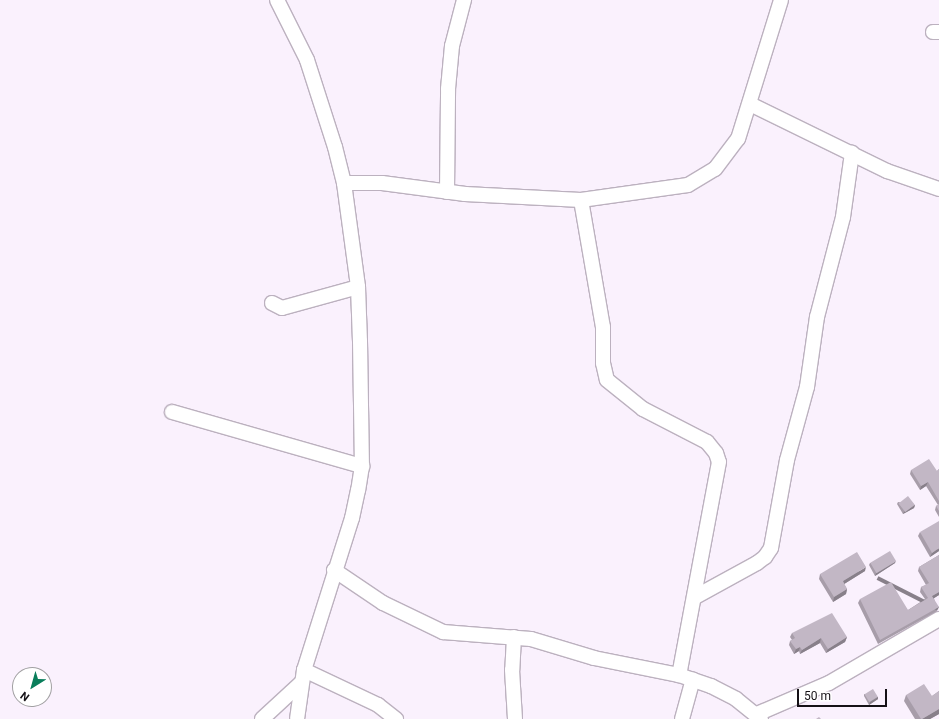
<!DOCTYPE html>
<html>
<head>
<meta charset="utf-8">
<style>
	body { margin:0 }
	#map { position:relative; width:939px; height:719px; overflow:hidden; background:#faf1fd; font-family:Roboto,sans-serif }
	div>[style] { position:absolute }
	.roads { filter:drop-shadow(1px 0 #bcb1bf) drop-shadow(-1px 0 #bcb1bf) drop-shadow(0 1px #bcb1bf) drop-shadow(0 -1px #bcb1bf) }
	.street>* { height:14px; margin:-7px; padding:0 7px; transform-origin:7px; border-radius:7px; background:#fff }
	.wall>* { inset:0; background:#a79da9 }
	.shaded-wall>* { inset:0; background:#88808a; transform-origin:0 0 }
	.building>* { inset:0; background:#c2b7c5; transform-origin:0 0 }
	span { translate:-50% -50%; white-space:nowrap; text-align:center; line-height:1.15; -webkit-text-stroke:3px #fff; paint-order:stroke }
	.north { position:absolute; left:12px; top:667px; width:40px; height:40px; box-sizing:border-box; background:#fff; border:1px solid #a1a0a2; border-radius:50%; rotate:217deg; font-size:11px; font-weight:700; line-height:16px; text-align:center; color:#151116 }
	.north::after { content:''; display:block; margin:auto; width:14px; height:18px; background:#0a7e5b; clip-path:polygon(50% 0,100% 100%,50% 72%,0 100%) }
	.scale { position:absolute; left:797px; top:689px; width:90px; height:18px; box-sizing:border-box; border:2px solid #151116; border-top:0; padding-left:5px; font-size:12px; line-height:14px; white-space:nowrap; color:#151116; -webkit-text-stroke:3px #fff; paint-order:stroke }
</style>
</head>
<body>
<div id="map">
	<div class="roads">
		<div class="street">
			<div style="left:277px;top:0;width:67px;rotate:63.4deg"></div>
			<div style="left:307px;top:60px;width:91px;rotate:72.2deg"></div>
			<div style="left:335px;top:147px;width:37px;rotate:76deg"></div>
			<div style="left:344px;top:183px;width:105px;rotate:82.3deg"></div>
			<div style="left:358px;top:287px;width:54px;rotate:87.9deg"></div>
			<div style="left:360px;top:341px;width:125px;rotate:89.1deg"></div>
			<div style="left:362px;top:466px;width:24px;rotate:99deg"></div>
			<div style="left:358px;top:490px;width:29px;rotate:102deg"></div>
			<div style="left:352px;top:518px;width:159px;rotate:107.5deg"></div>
			<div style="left:304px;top:670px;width:49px;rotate:98.1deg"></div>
			<div style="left:933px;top:32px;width:6px"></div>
			<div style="left:750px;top:104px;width:153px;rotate:26.1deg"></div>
			<div style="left:887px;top:171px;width:55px;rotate:19.1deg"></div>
			<div style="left:344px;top:183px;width:38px"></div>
			<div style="left:382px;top:183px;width:84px;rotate:7.5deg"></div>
			<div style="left:465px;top:194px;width:116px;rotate:3deg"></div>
			<div style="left:581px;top:200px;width:108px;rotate:-8deg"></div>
			<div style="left:688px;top:185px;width:31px;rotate:-31deg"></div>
			<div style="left:715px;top:169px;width:38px;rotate:-53deg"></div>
			<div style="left:738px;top:139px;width:145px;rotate:-72.8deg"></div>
			<div style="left:447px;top:192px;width:103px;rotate:-89.4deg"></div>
			<div style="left:448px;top:89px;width:43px;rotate:-84.7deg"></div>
			<div style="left:452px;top:46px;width:48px;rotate:-75.4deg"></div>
			<div style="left:581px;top:200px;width:129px;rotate:80.2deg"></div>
			<div style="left:603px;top:327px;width:36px;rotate:90deg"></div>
			<div style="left:603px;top:363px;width:17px;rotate:77deg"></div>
			<div style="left:607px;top:380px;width:46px;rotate:38.9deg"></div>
			<div style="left:643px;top:409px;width:72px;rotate:27.3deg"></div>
			<div style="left:707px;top:442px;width:14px;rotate:51deg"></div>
			<div style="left:716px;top:453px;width:9px;rotate:72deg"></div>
			<div style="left:719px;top:462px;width:217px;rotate:100.6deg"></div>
			<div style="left:272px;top:303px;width:11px;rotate:27deg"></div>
			<div style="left:282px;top:308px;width:79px;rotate:-15.4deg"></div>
			<div style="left:172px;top:412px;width:198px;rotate:15.9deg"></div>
			<div style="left:334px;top:570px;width:59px;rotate:34deg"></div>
			<div style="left:383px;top:603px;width:67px;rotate:25.8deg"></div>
			<div style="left:443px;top:632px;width:88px;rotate:4.5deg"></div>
			<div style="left:531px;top:639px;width:66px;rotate:16.8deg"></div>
			<div style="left:594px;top:658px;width:87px;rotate:11.3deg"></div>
			<div style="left:679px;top:675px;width:34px;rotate:19deg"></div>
			<div style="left:711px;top:686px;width:28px;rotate:27deg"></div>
			<div style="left:736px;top:699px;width:32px;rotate:39deg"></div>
			<div style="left:695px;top:597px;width:71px;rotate:-28.7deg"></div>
			<div style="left:757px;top:563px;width:10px;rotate:-37deg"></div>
			<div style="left:765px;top:557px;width:11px;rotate:-56deg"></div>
			<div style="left:771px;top:548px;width:89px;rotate:-79.7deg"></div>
			<div style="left:787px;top:460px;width:76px;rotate:-74.7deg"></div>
			<div style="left:807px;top:387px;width:71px;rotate:-81.9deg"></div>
			<div style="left:817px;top:317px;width:103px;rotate:-75.4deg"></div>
			<div style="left:843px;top:217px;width:65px;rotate:-82deg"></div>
			<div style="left:514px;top:637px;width:33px;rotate:93deg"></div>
			<div style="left:512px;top:670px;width:49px;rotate:86.5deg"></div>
			<div style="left:304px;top:670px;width:82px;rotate:25.3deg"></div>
			<div style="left:378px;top:705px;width:23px;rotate:38deg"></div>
			<div style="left:757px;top:714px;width:78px;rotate:-23.3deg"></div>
			<div style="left:829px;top:683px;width:127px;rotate:-30.2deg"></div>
			<div style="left:262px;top:719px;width:54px;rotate:-42.8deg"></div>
			<div style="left:682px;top:719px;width:41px;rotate:-74.6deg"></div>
		</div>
	</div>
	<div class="wall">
		<div style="clip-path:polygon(939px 469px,939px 517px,935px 510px,936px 506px,938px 505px,926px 486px,920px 490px,910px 474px,911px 470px,937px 471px)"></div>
		<div style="clip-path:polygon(898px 502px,915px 505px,914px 508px,903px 514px,897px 504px)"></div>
		<div style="clip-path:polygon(920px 532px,939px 551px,930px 557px,918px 536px)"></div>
		<div style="clip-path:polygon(939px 555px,939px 595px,934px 598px,937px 611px,878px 644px,858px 603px,860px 599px,908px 610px,925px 599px,920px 592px,921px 587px,926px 585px,918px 571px,919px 567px)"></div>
		<div style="clip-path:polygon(870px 563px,895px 563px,875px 576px,869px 565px)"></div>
		<div style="clip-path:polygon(865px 571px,844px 584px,847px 589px,846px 594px,833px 602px,819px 579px,820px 574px)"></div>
		<div style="clip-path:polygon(792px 633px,847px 637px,845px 642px,826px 653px,820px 643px,800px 654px,799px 651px,794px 654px,789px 645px,790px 641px,792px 640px,790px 637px)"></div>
		<div style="clip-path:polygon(939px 691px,939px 714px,930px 719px,915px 719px,904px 701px,906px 695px,932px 696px)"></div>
		<div style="clip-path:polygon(864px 694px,878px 697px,878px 699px,869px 705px,864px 696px)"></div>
	</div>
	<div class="shaded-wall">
		<div style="clip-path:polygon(928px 482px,926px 486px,920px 490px,921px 486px)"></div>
		<div style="clip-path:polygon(915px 505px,914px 508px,903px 514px,904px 512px)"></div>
		<div style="clip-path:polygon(939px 548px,939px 551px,930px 557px,932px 553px)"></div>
		<div style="clip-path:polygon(896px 561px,895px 563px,875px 576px,876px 573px)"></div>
		<div style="clip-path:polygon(866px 567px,865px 571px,841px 586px,843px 581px)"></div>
		<div style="clip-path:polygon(847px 589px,846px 594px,833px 602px,834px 597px)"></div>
		<div style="clip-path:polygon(939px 592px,939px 595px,931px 600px,932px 596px)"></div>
		<div style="left:939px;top:607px;width:4px;height:68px;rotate:117deg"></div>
		<div style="clip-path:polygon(847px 637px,845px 642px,826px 653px,828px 649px)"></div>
		<div style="clip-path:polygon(821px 638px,820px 643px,800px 654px,802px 650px)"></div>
		<div style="clip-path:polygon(800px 647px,799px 651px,794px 654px,796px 649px)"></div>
		<div style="clip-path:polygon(878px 697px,878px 699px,869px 705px,870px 702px)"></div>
		<div style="clip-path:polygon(939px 709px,939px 714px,930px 719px,922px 719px)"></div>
	</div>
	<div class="building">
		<div style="clip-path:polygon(929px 459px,937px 471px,939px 469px,939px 501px,928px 482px,921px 486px,911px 470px)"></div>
		<div style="left:908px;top:496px;width:11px;height:12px;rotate:52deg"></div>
		<div style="clip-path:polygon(939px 504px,939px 511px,936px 506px)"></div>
		<div style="clip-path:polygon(939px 521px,939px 548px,932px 553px,920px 532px)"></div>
		<div style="left:890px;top:551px;width:12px;height:23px;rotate:59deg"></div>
		<div style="clip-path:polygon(857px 552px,866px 567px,843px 581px,847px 589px,834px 597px,820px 574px)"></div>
		<div style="clip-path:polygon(939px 555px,939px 592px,932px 596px,939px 607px,880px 640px,860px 599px,891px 582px,908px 610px,928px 598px,921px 587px,929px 583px,919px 567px)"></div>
		<div style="clip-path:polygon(832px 613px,847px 637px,828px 649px,821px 638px,802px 650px,800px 647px,796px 649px,790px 641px,795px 638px,792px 633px)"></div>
		<div style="clip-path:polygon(924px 684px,932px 696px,939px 691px,939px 709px,922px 719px,921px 719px,906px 695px)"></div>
		<div style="left:873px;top:689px;width:9px;height:10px;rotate:58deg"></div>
		<div style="clip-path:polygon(819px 717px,821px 719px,816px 719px)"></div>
	</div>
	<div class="north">N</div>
	<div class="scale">50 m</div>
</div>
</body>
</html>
